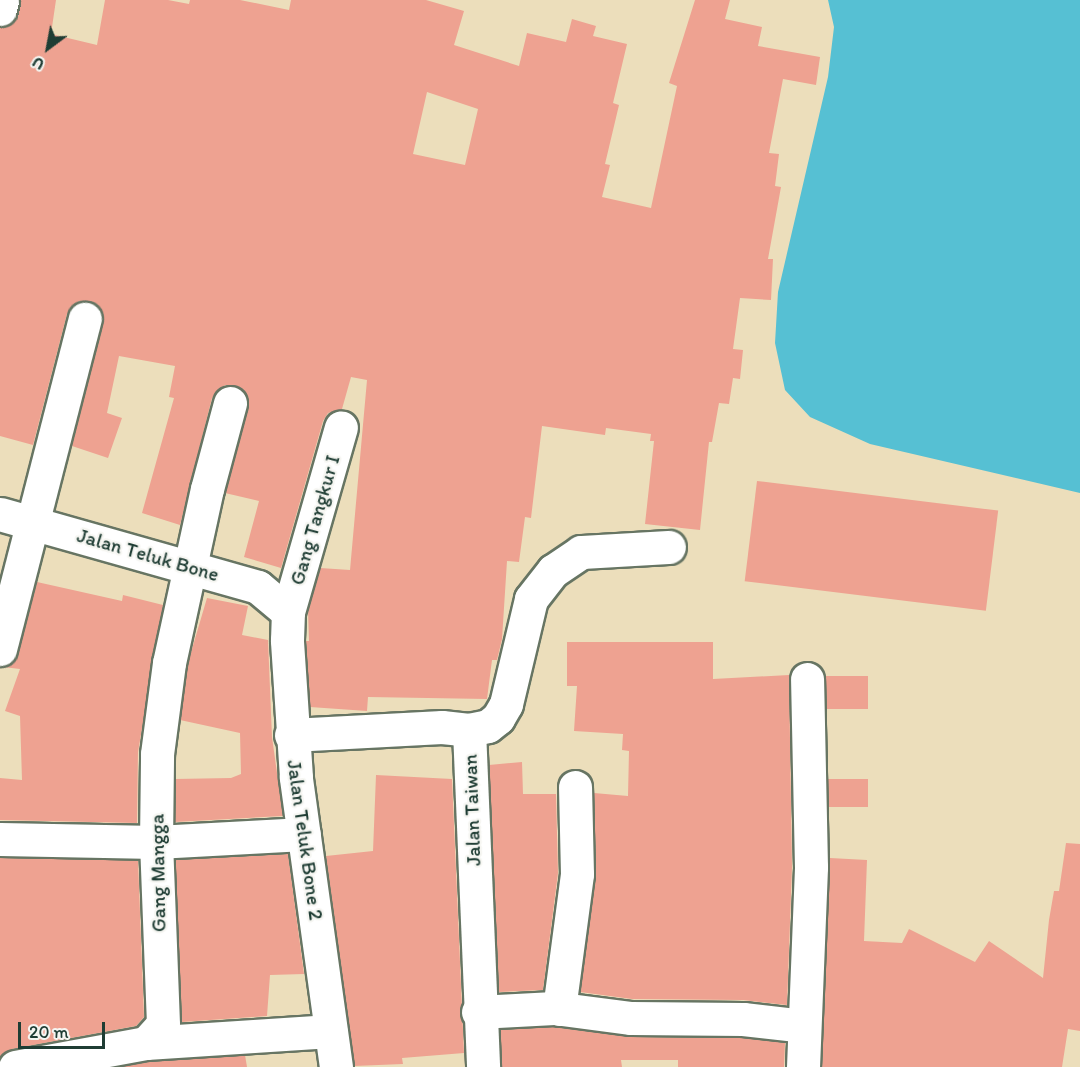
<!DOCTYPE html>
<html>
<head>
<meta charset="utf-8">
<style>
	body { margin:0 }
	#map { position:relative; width:1080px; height:1067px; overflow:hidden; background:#ecdebb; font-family:Itim,sans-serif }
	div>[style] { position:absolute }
	.water>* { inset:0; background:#56c0d3 }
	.building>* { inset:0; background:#eea291; transform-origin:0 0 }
	.roads { filter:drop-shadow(2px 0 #677563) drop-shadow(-2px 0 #677563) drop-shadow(0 2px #677563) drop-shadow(0 -2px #677563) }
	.minor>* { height:33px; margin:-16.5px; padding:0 16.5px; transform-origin:16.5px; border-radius:16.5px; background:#fff }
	span { translate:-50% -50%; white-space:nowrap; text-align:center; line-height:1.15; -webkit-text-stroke:4.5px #f6f6f2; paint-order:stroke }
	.street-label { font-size:20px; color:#1f3d34 }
	.north { position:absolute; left:18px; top:18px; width:60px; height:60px; -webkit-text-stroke:4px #f6f6f2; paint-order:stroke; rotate:212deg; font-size:16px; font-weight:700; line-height:24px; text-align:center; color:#1f3d34 }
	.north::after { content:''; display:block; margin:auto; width:21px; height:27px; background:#1f3d34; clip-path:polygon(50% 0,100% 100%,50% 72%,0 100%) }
	.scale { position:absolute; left:18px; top:1022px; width:87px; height:27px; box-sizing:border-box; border:3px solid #1f3d34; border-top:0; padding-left:8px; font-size:18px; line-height:21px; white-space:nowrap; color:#1f3d34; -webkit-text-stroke:4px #f6f6f2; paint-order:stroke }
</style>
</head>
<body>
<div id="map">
	<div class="water">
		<div style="clip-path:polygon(828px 0,1080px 0,1080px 493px,870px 444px,810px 417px,785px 390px,775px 343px,778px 292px,828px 77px,834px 27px)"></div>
	</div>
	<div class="building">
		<div style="clip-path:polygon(evenodd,20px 0,56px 0,51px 34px,97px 45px,105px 0,168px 0,189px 4px,190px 0,240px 0,289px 10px,291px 0,426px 0,464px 11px,454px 45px,519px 66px,527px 33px,566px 42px,572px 19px,596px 26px,593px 36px,627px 44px,613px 103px,619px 105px,605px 164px,610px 165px,602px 197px,651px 208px,677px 86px,669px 83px,695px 0,730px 0,725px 19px,762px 27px,758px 46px,820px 57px,816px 85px,783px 79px,769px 153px,779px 154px,775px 186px,781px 187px,768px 259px,773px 259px,771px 300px,740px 298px,733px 349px,743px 350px,740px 379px,733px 378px,729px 404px,719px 403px,712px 442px,709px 442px,700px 530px,645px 524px,654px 441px,650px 441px,651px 434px,606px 428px,605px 435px,542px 426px,531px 518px,525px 517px,519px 562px,507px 561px,502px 639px,497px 660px,492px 660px,487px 699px,368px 697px,367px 711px,310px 707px,306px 641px,309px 641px,308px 609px,320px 568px,350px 570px,367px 380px,351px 377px,342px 409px,328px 413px,323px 421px,281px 568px,244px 557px,259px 501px,225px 493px,248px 408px,243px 389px,225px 385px,212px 398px,180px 525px,142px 513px,174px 398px,169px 397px,175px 366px,119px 356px,107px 413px,122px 418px,108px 458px,72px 446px,103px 323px,103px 313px,90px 301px,79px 301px,67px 314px,33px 445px,0 436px,0 27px,14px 21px,20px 0,427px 92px,478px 109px,465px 165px,413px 154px,427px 92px)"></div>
		<div style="left:757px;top:481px;width:243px;height:101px;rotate:7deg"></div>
		<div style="clip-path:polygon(37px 582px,122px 601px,123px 595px,163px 605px,138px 752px,137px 823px,0 820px,0 778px,22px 780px,20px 716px,5px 711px,20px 669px,3px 667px,18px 654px)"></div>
		<div style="clip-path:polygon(207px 598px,248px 606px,242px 635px,268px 640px,272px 737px,283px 816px,175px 822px,175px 779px,231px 778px,241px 774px,240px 733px,180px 720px,187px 666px)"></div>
		<div style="clip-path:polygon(567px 642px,713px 642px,713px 679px,789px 675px,792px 867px,787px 1005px,743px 1000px,632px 999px,580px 992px,596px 876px,594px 793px,628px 796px,629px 751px,622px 750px,623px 734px,574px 731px,577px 686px,567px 686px)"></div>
		<div style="left:825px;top:676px;width:43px;height:33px"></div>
		<div style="clip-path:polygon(522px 762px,523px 794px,556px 794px,558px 873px,543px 990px,499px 992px,489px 765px)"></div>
		<div style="clip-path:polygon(376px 775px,452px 779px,464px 1053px,402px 1058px,403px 1064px,354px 1066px,326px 856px,373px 851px)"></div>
		<div style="left:828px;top:779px;width:40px;height:28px"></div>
		<div style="clip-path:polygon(1066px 843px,1080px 844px,1080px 1031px,1068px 1029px,1062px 1067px,822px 1067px,830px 858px,867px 860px,864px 941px,902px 943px,909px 929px,975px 962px,989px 941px,1043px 978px,1049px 920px,1054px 891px,1059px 891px)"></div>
		<div style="clip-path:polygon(288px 854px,304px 974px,270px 975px,267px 1016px,182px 1022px,175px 860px)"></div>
		<div style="clip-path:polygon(0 858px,138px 860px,144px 1017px,136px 1026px,12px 1049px,0 1057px)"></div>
		<div style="clip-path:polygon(553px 1027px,631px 1037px,742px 1038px,785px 1043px,784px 1067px,678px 1067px,678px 1060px,621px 1060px,622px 1067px,502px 1067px,500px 1030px)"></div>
		<div style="clip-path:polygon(245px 1055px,247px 1067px,119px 1067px,148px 1062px)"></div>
	</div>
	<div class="roads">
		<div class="minor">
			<div style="left:0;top:9px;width:9px;rotate:-77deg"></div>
			<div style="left:0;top:514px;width:268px;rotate:15.8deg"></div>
			<div style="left:258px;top:587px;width:39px;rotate:40deg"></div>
			<div style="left:0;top:649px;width:341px;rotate:-75.6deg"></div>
			<div style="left:469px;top:730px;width:337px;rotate:87.6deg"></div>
			<div style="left:291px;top:735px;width:151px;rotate:-3deg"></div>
			<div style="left:442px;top:727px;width:27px;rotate:6deg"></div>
			<div style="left:469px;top:730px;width:19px;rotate:-12deg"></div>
			<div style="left:488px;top:726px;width:13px;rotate:-39deg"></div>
			<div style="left:498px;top:718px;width:16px;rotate:-60deg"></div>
			<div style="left:506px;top:704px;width:108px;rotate:-76.6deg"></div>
			<div style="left:531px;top:599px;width:36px;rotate:-52deg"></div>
			<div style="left:553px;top:571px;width:34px;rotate:-34deg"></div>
			<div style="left:581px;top:552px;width:88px;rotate:-3.3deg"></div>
			<div style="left:0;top:839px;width:156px;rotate:1.1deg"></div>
			<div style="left:156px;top:842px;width:148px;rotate:-3.1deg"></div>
			<div style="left:559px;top:1009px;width:136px;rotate:-82.4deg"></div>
			<div style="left:577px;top:874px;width:87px;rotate:-91.3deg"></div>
			<div style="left:478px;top:1012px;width:76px;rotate:-3deg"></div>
			<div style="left:554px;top:1008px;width:78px;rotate:7.4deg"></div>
			<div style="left:631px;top:1018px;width:112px;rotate:0.5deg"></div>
			<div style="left:743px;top:1019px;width:61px;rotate:6.5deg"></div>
			<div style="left:146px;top:1043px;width:185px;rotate:-3.7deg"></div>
			<div style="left:15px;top:1067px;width:133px;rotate:-10.4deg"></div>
			<div style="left:146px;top:1043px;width:25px;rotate:-48deg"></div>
			<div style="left:163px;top:1024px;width:182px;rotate:-92.2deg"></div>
			<div style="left:156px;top:842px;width:88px;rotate:-89.3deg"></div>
			<div style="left:157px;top:754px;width:92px;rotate:-82.5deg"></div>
			<div style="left:169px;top:663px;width:178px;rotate:-77.7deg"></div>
			<div style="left:207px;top:489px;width:89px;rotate:-75deg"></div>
			<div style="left:336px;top:1067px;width:293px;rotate:-97.9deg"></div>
			<div style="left:296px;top:777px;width:137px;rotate:-93.8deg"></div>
			<div style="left:287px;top:640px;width:28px;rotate:-88deg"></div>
			<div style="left:288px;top:612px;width:192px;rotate:-74deg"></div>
			<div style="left:803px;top:1067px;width:200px;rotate:-87.7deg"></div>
			<div style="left:811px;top:867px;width:188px;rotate:-91.2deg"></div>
		</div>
	</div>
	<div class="street-label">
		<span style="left:315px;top:520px;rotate:-74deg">Gang Tangkur I</span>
		<span style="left:148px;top:555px;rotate:16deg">Jalan Teluk Bone</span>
		<span style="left:472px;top:810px;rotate:-92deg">Jalan Taiwan</span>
		<span style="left:305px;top:840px;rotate:82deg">Jalan Teluk Bone 2</span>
		<span style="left:158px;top:873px;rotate:-91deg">Gang Mangga</span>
	</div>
	<div class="north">U</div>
	<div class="scale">20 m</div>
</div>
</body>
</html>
